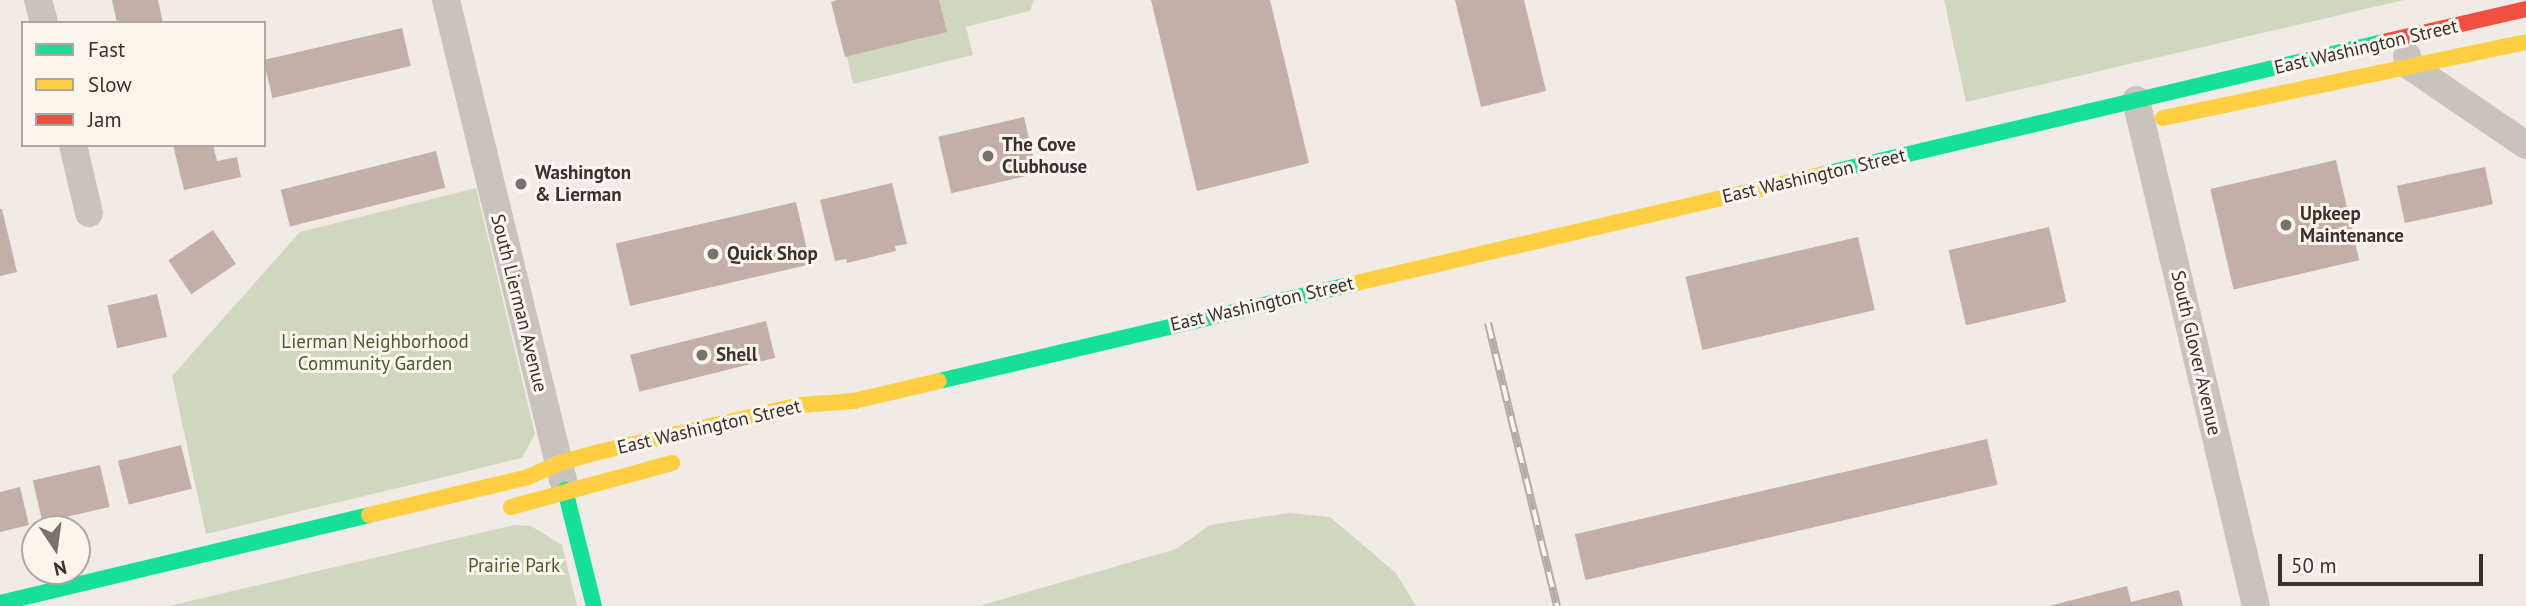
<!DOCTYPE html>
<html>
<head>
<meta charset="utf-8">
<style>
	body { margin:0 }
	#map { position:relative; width:2526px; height:606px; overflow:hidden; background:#f0ebe5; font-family:"PT Sans",sans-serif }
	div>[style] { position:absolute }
	.green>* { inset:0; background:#d1d6bf }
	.building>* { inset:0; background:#c3afa7; transform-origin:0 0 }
	.street>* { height:28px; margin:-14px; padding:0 14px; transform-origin:14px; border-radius:14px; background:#c9c3be }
	.fast>* { height:16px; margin:-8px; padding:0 8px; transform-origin:8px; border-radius:8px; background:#16e098 }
	.slow>* { height:16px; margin:-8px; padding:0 8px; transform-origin:8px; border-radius:8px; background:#ffcf43 }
	.jam>* { height:16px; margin:-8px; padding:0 8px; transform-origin:8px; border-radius:8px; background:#f24e42 }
	.rail>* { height:8px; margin-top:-4px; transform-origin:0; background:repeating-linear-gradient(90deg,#fbf5ee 0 16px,#b1aca8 0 32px); box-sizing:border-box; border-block:2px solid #b1aca8 }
	.dots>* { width:19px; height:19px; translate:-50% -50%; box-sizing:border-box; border:4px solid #fbf5ee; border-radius:50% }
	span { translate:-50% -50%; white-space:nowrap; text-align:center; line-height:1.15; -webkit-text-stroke:6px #fbf5ee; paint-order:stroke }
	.street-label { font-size:19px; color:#3b302b }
	.poi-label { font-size:19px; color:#3b302b; font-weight:700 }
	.left { translate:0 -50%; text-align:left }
	.park-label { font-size:19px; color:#4a5a2e }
	.legend { position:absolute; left:21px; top:21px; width:245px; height:126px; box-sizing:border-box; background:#fbf5ee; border:2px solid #aea6a0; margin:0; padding:9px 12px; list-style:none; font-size:21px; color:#3b302b }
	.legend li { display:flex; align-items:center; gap:14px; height:35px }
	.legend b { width:35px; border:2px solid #aea6a0 }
	.north { position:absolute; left:21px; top:515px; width:70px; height:70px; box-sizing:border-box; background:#fbf5ee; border:2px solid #aea6a0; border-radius:50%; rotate:167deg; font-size:19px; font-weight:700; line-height:28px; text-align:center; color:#3b302b }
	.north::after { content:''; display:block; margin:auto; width:24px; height:32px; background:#7a716c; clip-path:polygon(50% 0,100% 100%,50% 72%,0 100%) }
	.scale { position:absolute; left:2278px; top:554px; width:205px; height:32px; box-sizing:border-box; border:4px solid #3b302b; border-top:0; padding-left:9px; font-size:21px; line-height:24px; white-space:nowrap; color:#3b302b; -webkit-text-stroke:5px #fbf5ee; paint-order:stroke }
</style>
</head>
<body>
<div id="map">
	<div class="green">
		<div style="clip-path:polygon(835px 0,1034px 0,1030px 11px,966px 27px,973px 55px,853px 84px)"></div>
		<div style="clip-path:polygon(1944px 0,2404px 0,1966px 102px)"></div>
		<div style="clip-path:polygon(476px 188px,535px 434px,522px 458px,206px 534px,172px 376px,300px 232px)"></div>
		<div style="clip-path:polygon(1289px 513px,1330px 517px,1396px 573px,1416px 606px,979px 606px,1176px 549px,1210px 525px)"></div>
		<div style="clip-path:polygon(514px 525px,531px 526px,562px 545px,577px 606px,169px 606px)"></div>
	</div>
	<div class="building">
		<div style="clip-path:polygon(112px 0,158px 0,163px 23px,117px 23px)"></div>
		<div style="clip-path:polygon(838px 0,939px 0,947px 32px,845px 57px,831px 2px)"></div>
		<div style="clip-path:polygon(1151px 0,1270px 0,1309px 163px,1197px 191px)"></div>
		<div style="clip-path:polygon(1455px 0,1524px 0,1546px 91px,1481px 107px)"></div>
		<div style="left:402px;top:28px;width:39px;height:142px;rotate:77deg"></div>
		<div style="left:1024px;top:117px;width:58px;height:88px;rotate:77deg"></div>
		<div style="clip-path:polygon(173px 145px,213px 145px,217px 161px,237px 157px,241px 177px,184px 190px)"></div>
		<div style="left:436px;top:151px;width:38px;height:160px;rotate:76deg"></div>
		<div style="left:2336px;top:160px;width:103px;height:129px;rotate:77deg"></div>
		<div style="left:2485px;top:167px;width:38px;height:90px;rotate:78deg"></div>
		<div style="clip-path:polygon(892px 183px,907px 244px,895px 246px,896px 251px,847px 263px,846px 259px,835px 261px,820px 200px)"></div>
		<div style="left:796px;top:202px;width:64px;height:185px;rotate:77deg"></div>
		<div style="clip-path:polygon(0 209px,2px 209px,17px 272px,0 276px)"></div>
		<div style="left:2049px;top:227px;width:77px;height:103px;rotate:77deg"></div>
		<div style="left:213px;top:230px;width:41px;height:54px;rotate:56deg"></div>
		<div style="left:1858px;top:237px;width:75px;height:177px;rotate:77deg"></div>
		<div style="left:157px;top:294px;width:44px;height:51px;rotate:77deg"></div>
		<div style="left:766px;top:321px;width:38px;height:140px;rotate:76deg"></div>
		<div style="left:1987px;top:439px;width:47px;height:423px;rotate:77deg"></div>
		<div style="left:181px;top:445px;width:45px;height:65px;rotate:76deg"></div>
		<div style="left:100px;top:465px;width:43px;height:69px;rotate:77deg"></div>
		<div style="clip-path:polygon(20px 487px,29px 525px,0 532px,0 492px)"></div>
		<div style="clip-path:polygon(2127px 586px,2131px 602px,2179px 590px,2183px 606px,2049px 606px)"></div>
	</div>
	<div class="street">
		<div style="left:38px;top:0;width:24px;rotate:75deg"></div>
		<div style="left:446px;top:0;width:494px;rotate:76.3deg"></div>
		<div style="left:2407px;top:56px;width:10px;rotate:73deg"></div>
		<div style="left:2410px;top:66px;width:140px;rotate:34.3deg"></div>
		<div style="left:2136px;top:100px;width:520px;rotate:76.66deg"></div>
		<div style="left:73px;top:145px;width:70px;rotate:76.8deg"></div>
	</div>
	<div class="fast">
		<div style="left:1824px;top:174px;width:574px;rotate:-13.29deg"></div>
		<div style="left:939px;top:381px;width:424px;rotate:-13.2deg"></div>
		<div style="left:565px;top:490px;width:120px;rotate:76deg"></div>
		<div style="left:0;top:603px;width:379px;rotate:-13.4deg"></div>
	</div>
	<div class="slow">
		<div style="left:2163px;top:118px;width:371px;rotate:-11.8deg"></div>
		<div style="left:1352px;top:284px;width:485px;rotate:-13.1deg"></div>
		<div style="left:511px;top:507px;width:167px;rotate:-15.3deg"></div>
		<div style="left:369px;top:515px;width:163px;rotate:-13.4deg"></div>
		<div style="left:528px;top:477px;width:34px;rotate:-24deg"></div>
		<div style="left:559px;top:463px;width:41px;rotate:-15.4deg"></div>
		<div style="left:599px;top:452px;width:207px;rotate:-13.1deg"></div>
		<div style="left:801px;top:405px;width:53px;rotate:-4.3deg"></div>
		<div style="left:854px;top:401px;width:87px;rotate:-13.2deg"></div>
	</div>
	<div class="jam">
		<div style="left:2383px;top:42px;width:147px;rotate:-13deg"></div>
	</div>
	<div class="rail">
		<div style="left:1488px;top:323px;width:291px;rotate:76.3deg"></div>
	</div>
	<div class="dots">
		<div style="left:988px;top:156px;background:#7a716c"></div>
		<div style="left:521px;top:184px;background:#7a716c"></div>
		<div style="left:2286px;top:225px;background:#7a716c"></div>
		<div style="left:713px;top:254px;background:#7a716c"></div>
		<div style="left:702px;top:355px;background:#7a716c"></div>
	</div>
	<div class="street-label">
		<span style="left:2366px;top:47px;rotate:-13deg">East Washington Street</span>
		<span style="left:1814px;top:176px;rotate:-13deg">East Washington Street</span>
		<span style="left:519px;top:303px;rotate:76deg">South Lierman Avenue</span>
		<span style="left:1262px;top:304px;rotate:-13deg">East Washington Street</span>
		<span style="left:2196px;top:353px;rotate:77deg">South Glover Avenue</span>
		<span style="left:709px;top:427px;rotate:-13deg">East Washington Street</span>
	</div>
	<div class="poi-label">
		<span class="left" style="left:1002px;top:156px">The Cove<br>Clubhouse</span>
		<span class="left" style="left:535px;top:184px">Washington<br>&amp; Lierman</span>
		<span class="left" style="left:2300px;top:225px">Upkeep<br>Maintenance</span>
		<span class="left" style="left:727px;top:254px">Quick Shop</span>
		<span class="left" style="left:716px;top:355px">Shell</span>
	</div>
	<div class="park-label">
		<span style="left:375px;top:353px">Lierman Neighborhood<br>Community Garden</span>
		<span style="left:514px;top:566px">Prairie Park</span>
	</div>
	<ul class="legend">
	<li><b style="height:9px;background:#16e098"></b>Fast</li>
	<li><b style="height:9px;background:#ffcf43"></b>Slow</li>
	<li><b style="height:9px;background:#f24e42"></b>Jam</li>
	</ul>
	<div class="north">N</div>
	<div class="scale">50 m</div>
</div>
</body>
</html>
